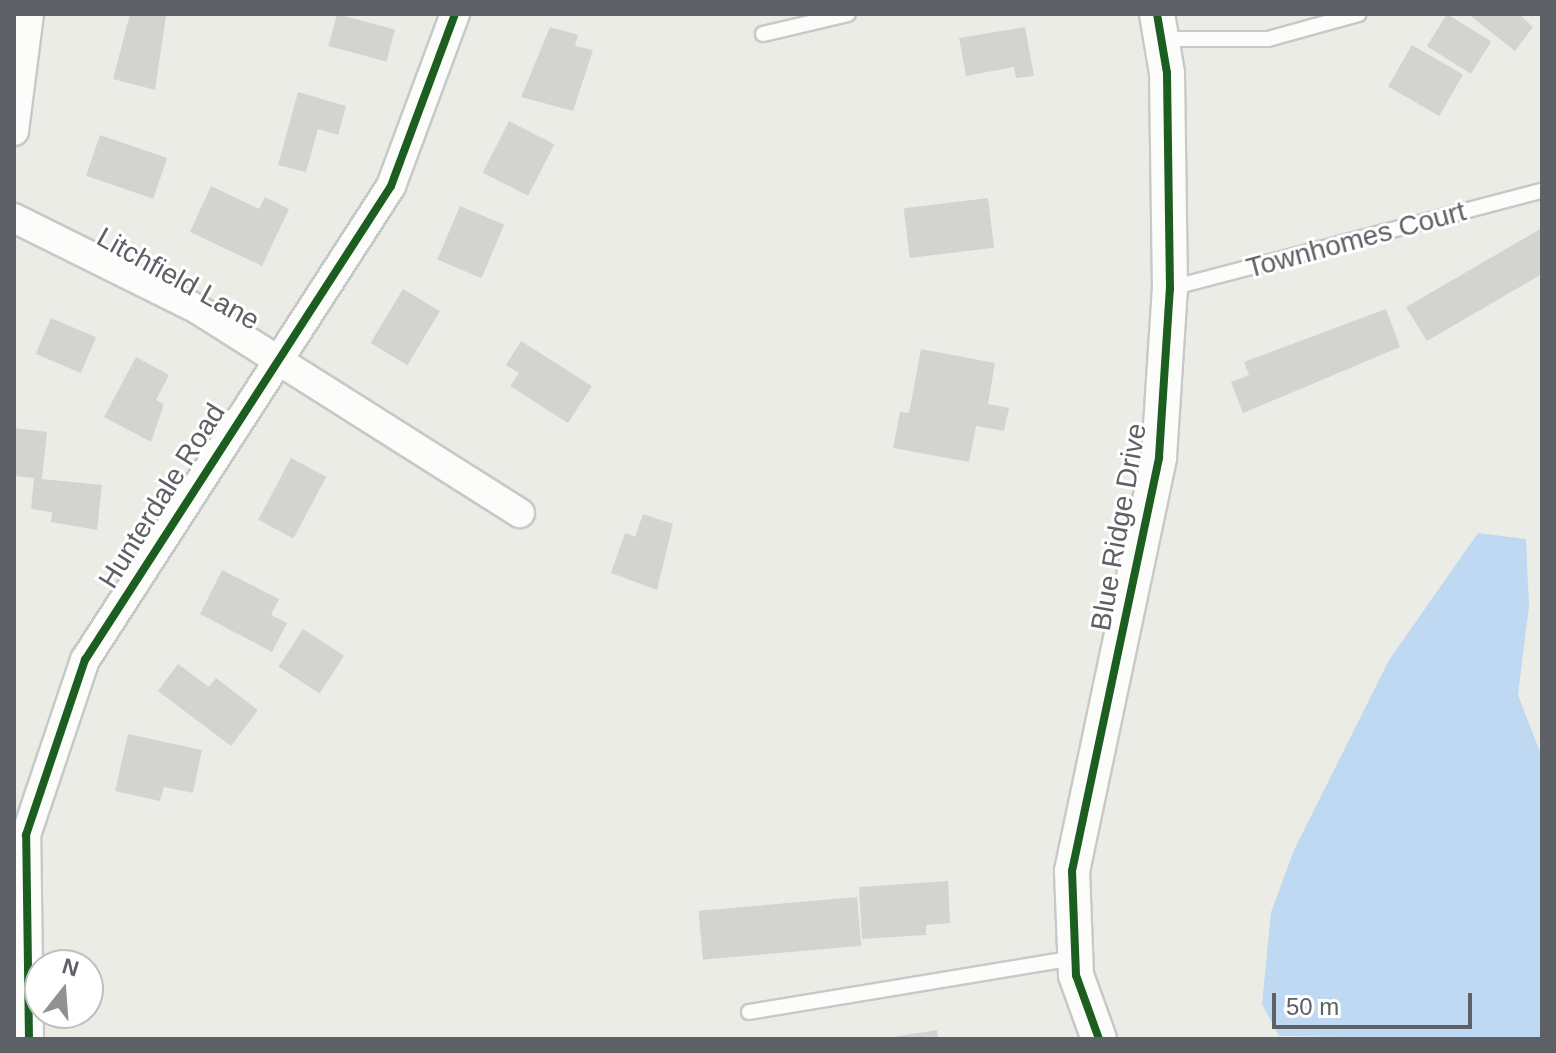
<!DOCTYPE html>
<html>
<head>
<meta charset="utf-8">
<style>
	body { margin:0 }
	#map { position:relative; width:1556px; height:1053px; overflow:hidden; background:#ecece7; font-family:Arial,sans-serif }
	div>[style] { position:absolute }
	.water>* { inset:0; background:#bfd9f2 }
	.building>* { inset:0; background:#d3d3d0; transform-origin:0 0 }
	.roads { filter:drop-shadow(2px 0 #c8c8c8) drop-shadow(-2px 0 #c8c8c8) drop-shadow(0 2px #c8c8c8) drop-shadow(0 -2px #c8c8c8) }
	.service>* { height:14px; margin:-7px; padding:0 7px; transform-origin:7px; border-radius:7px; background:#fcfcfb }
	.minor>* { height:28px; margin:-14px; padding:0 14px; transform-origin:14px; border-radius:14px; background:#fcfcfb }
	.tertiary>* { height:34px; margin:-17px; padding:0 17px; transform-origin:17px; border-radius:17px; background:#fcfcfb }
	.cycleway>* { height:8px; margin:-4px; padding:0 4px; transform-origin:4px; border-radius:4px; background:#1b5e20 }
	span { translate:-50% -50%; white-space:nowrap; text-align:center; line-height:1.15; -webkit-text-stroke:6px #fff; paint-order:stroke }
	.street-label { font-size:28px; color:#5d6064 }
	.frame { position:absolute; inset:0; border:16px solid #5d6064; pointer-events:none }
	.north { position:absolute; left:24px; top:949px; width:80px; height:80px; box-sizing:border-box; background:#fff; border:2px solid #bebfc1; border-radius:50%; rotate:17deg; font-size:22px; font-weight:700; line-height:32px; text-align:center; color:#5d6064 }
	.north::after { content:''; display:block; margin:auto; width:28px; height:36px; background:#8f9192; clip-path:polygon(50% 0,100% 100%,50% 72%,0 100%) }
	.scale { position:absolute; left:1272px; top:993px; width:200px; height:36px; box-sizing:border-box; border:4px solid #5d6064; border-top:0; padding-left:10px; font-size:24px; line-height:28px; white-space:nowrap; color:#5d6064; -webkit-text-stroke:6px #fff; paint-order:stroke }
</style>
</head>
<body>
<div id="map">
	<div class="water">
		<div style="clip-path:polygon(1478px 533px,1526px 539px,1529px 606px,1518px 695px,1542px 757px,1542px 1039px,1279px 1036px,1262px 1004px,1271px 912px,1294px 850px,1389px 660px)"></div>
	</div>
	<div class="building">
		<div style="clip-path:polygon(130px 14px,166px 16px,155px 90px,113px 79px)"></div>
		<div style="left:337px;top:14px;width:60px;height:33px;rotate:15deg"></div>
		<div style="left:1447px;top:14px;width:52px;height:38px;rotate:32deg"></div>
		<div style="clip-path:polygon(1468px 14px,1519px 14px,1533px 27px,1515px 51px)"></div>
		<div style="clip-path:polygon(550px 27px,578px 35px,575px 46px,593px 50px,573px 111px,521px 97px)"></div>
		<div style="clip-path:polygon(1025px 27px,1034px 76px,1016px 78px,1014px 67px,966px 76px,959px 38px)"></div>
		<div style="left:1412px;top:45px;width:59px;height:48px;rotate:30deg"></div>
		<div style="clip-path:polygon(298px 92px,346px 106px,338px 135px,318px 129px,306px 172px,278px 165px)"></div>
		<div style="left:509px;top:121px;width:51px;height:58px;rotate:27deg"></div>
		<div style="left:100px;top:135px;width:71px;height:43px;rotate:19deg"></div>
		<div style="clip-path:polygon(211px 186px,259px 209px,265px 197px,289px 209px,262px 266px,190px 232px)"></div>
		<div style="left:988px;top:198px;width:50px;height:85px;rotate:83deg"></div>
		<div style="left:460px;top:206px;width:48px;height:58px;rotate:23deg"></div>
		<div style="clip-path:polygon(1542px 228px,1542px 274px,1427px 341px,1406px 307px)"></div>
		<div style="left:403px;top:289px;width:43px;height:63px;rotate:31deg"></div>
		<div style="clip-path:polygon(1386px 309px,1400px 347px,1243px 413px,1231px 382px,1249px 375px,1244px 362px)"></div>
		<div style="left:51px;top:318px;width:49px;height:39px;rotate:23deg"></div>
		<div style="clip-path:polygon(521px 341px,592px 386px,568px 423px,510px 386px,519px 373px,506px 365px)"></div>
		<div style="clip-path:polygon(921px 349px,995px 363px,988px 404px,1009px 408px,1004px 431px,976px 426px,969px 462px,893px 448px,900px 412px,909px 413px)"></div>
		<div style="clip-path:polygon(136px 357px,169px 375px,156px 400px,164px 404px,151px 442px,104px 417px)"></div>
		<div style="clip-path:polygon(14px 428px,47px 432px,42px 479px,102px 485px,97px 530px,51px 522px,52px 512px,31px 509px,34px 478px,14px 476px)"></div>
		<div style="left:291px;top:458px;width:40px;height:70px;rotate:28deg"></div>
		<div style="clip-path:polygon(643px 514px,673px 524px,657px 590px,611px 573px,625px 533px,635px 537px)"></div>
		<div style="clip-path:polygon(222px 570px,279px 599px,271px 615px,287px 623px,272px 652px,200px 614px)"></div>
		<div style="left:303px;top:629px;width:49px;height:45px;rotate:33deg"></div>
		<div style="clip-path:polygon(178px 664px,209px 687px,216px 678px,258px 710px,231px 746px,158px 691px)"></div>
		<div style="clip-path:polygon(128px 734px,202px 750px,193px 793px,164px 787px,160px 801px,115px 791px)"></div>
		<div style="clip-path:polygon(948px 881px,950px 923px,926px 925px,926px 935px,862px 939px,859px 887px)"></div>
		<div style="left:857px;top:897px;width:49px;height:159px;rotate:85deg"></div>
		<div style="clip-path:polygon(937px 1030px,938px 1039px,893px 1039px,893px 1037px)"></div>
	</div>
	<div class="roads">
		<div class="service">
			<div style="left:763px;top:34px;width:87px;rotate:-13.2deg"></div>
			<div style="left:1162px;top:39px;width:106px"></div>
			<div style="left:1268px;top:39px;width:94px;rotate:-15.4deg"></div>
			<div style="left:1171px;top:288px;width:383px;rotate:-14.7deg"></div>
			<div style="left:749px;top:1012px;width:330px;rotate:-9.4deg"></div>
		</div>
		<div class="minor">
			<div style="left:14px;top:131px;width:118px;rotate:-82.7deg"></div>
			<div style="left:14px;top:218px;width:204px;rotate:26.4deg"></div>
			<div style="left:197px;top:309px;width:382px;rotate:32.3deg"></div>
			<div style="left:29px;top:1039px;width:204px;rotate:-90.8deg"></div>
			<div style="left:26px;top:835px;width:185px;rotate:-71.4deg"></div>
			<div style="left:85px;top:660px;width:564px;rotate:-57.15deg"></div>
			<div style="left:391px;top:186px;width:184px;rotate:-69.6deg"></div>
		</div>
		<div class="tertiary">
			<div style="left:1099px;top:1039px;width:68px;rotate:-109.8deg"></div>
			<div style="left:1076px;top:975px;width:104px;rotate:-92.2deg"></div>
			<div style="left:1072px;top:871px;width:423px;rotate:-78.1deg"></div>
			<div style="left:1159px;top:457px;width:168px;rotate:-86.3deg"></div>
			<div style="left:1170px;top:289px;width:216px;rotate:-90.8deg"></div>
			<div style="left:1167px;top:73px;width:60px;rotate:-99.6deg"></div>
		</div>
	</div>
	<div class="cycleway">
		<div style="left:29px;top:1039px;width:204px;rotate:-90.8deg"></div>
		<div style="left:26px;top:835px;width:185px;rotate:-71.4deg"></div>
		<div style="left:85px;top:660px;width:564px;rotate:-57.15deg"></div>
		<div style="left:391px;top:186px;width:184px;rotate:-69.6deg"></div>
		<div style="left:1099px;top:1039px;width:68px;rotate:-109.8deg"></div>
		<div style="left:1076px;top:975px;width:104px;rotate:-92.2deg"></div>
		<div style="left:1072px;top:871px;width:423px;rotate:-78.1deg"></div>
		<div style="left:1159px;top:457px;width:168px;rotate:-86.3deg"></div>
		<div style="left:1170px;top:289px;width:216px;rotate:-90.8deg"></div>
		<div style="left:1167px;top:73px;width:60px;rotate:-99.6deg"></div>
	</div>
	<div class="street-label">
		<span style="left:1356px;top:240px;rotate:-15deg">Townhomes Court</span>
		<span style="left:178px;top:279px;rotate:29deg">Litchfield Lane</span>
		<span style="left:162px;top:496px;rotate:-58deg">Hunterdale Road</span>
		<span style="left:1119px;top:527px;rotate:-80deg">Blue Ridge Drive</span>
	</div>
	<div class="frame"></div>
	<div class="north">N</div>
	<div class="scale">50 m</div>
</div>
</body>
</html>
